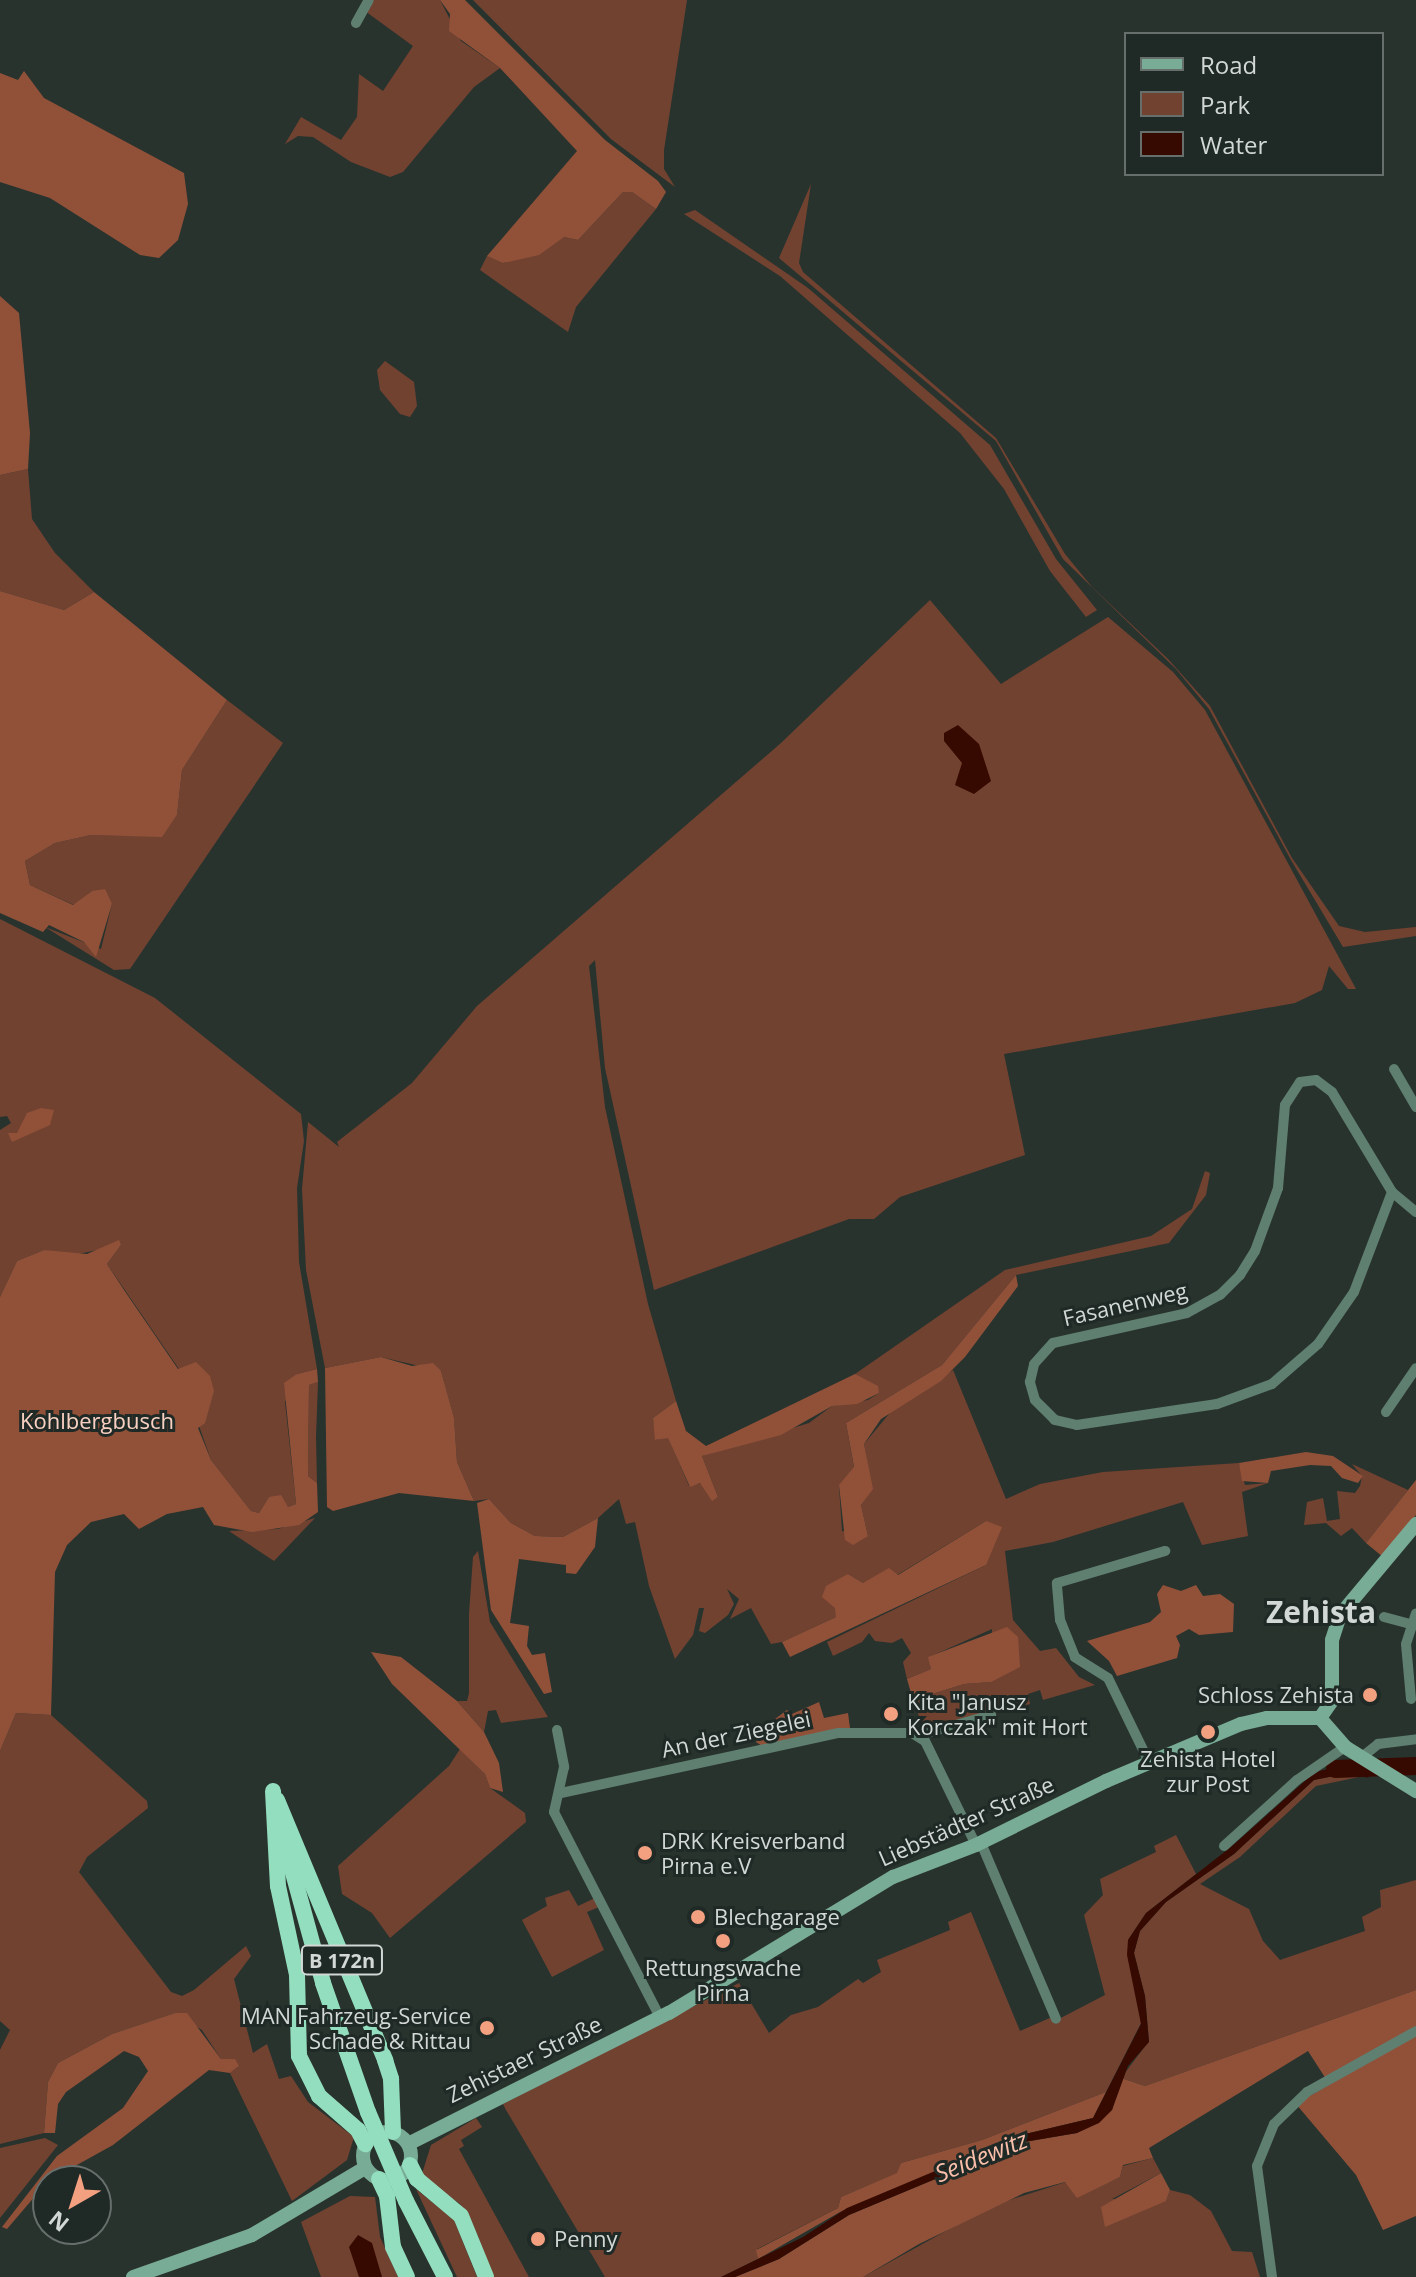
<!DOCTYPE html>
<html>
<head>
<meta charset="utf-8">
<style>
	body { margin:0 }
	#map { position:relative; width:1416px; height:2277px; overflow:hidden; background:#29332e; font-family:"Open Sans",sans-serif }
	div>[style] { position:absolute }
	.green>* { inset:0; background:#724231 }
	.forest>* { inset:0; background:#915139 }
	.water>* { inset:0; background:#360a00 }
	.river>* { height:18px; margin:-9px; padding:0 9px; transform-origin:9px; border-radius:9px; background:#360a00 }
	.minor>* { height:10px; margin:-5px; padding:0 5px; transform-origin:5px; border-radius:5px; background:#5f7f71 }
	.secondary>* { height:14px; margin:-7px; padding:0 7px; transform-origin:7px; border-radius:7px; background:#78ac96 }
	.secondary>.ring { margin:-7px; padding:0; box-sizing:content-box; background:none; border:14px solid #78ac96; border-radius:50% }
	.trunk>* { height:16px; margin:-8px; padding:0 8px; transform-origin:8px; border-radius:8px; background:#93debe }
	.trunk-bridge>* { height:16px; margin:-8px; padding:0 8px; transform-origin:8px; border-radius:8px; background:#93debe }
	.dots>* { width:22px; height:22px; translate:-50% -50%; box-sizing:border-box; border:4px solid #1f2925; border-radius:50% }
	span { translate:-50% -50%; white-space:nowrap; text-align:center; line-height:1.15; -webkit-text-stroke:6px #1f2925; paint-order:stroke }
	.shield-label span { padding:2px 6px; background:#1f2925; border:2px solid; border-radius:6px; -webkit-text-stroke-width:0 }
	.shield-label { font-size:20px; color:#d2d8d6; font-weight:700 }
	.street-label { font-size:22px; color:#d2d8d6 }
	.park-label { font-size:22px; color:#f9d1c2 }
	.poi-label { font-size:22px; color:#d2d8d6 }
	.right { translate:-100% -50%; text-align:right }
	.left { translate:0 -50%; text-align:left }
	.water-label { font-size:24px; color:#fabfaa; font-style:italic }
	.district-label { font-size:30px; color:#d2d8d6; font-weight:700 }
	.legend { position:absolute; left:1124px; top:32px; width:260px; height:144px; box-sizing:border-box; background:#1f2925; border:2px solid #676f6c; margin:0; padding:10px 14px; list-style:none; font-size:24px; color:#d2d8d6 }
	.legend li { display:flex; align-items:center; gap:16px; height:40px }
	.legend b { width:40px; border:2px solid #676f6c }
	.north { position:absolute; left:32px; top:2165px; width:80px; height:80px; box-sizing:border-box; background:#1f2925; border:2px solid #676f6c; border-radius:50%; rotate:219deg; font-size:22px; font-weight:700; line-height:32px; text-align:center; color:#d2d8d6 }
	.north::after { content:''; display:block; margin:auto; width:28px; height:36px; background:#f3a081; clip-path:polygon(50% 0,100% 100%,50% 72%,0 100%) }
</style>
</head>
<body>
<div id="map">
	<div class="green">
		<div style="clip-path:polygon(372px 0,440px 0,461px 41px,500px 68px,474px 87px,403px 172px,390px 177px,351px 162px,313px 137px,298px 136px,285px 144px,301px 117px,341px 140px,357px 117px,359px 74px,383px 91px,413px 46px,365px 11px)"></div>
		<div style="clip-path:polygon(473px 0,687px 0,664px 150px,664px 169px,675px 187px,611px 139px)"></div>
		<div style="clip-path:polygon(811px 184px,799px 263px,803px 272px,996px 438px,1065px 554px,1092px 587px,1168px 659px,1210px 706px,1292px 858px,1339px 926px,1365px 932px,1416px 927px,1416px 936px,1343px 947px,1291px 860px,1209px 709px,1176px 669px,1063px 559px,996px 441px,779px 258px)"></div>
		<div style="clip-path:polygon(623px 192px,632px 192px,656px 209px,576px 307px,568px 332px,480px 270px,487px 256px,504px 263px,564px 237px,578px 240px)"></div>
		<div style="clip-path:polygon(695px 210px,808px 288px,990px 445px,1056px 559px,1097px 610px,1086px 617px,1050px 571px,1004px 489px,960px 433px,780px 276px,684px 214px)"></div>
		<div style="clip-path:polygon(385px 361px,414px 382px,417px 406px,410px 417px,400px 414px,380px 390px,377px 370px)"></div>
		<div style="clip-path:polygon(28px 469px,32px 519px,55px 553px,94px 592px,64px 610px,0 591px,0 475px)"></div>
		<div style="clip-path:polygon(930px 600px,1001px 684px,1108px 617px,1173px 672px,1205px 710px,1356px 989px,1348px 989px,1329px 966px,1322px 990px,1295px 1003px,1004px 1054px,1025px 1155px,900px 1197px,874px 1219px,849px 1219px,654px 1290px,605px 1068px,595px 960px,589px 966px,605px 1107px,648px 1304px,676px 1401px,653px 1418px,656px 1440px,668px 1437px,689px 1486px,701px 1483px,712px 1500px,718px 1497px,702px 1456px,809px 1423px,832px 1406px,868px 1400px,879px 1393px,855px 1374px,1005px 1270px,1151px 1236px,1192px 1209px,1205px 1171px,1210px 1173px,1206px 1195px,1169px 1243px,1016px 1275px,942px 1365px,846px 1423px,854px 1468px,839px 1486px,842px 1531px,868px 1536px,861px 1505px,872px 1489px,864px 1444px,894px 1408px,953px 1370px,1006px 1499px,1040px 1484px,1103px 1472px,1239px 1463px,1245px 1485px,1268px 1483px,1242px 1492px,1248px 1536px,1202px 1545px,1183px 1502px,1053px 1542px,1005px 1551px,1013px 1620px,1040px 1651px,1056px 1648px,1079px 1677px,1095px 1685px,1043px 1700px,1040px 1690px,1028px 1694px,1030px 1704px,924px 1730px,913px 1700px,964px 1684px,991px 1682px,992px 1629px,929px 1657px,931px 1669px,907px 1679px,903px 1662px,911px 1653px,902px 1638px,892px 1643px,875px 1641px,869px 1633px,862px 1642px,833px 1656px,827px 1642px,986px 1565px,986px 1521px,897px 1575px,863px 1583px,848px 1574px,836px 1617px,782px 1642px,771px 1644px,751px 1608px,730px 1619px,739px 1599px,727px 1589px,734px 1604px,728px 1615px,705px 1633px,699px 1631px,704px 1608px,699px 1608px,693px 1635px,675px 1659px,649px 1586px,635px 1522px,626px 1524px,619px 1499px,598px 1518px,563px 1537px,535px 1536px,511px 1523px,489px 1499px,474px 1501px,457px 1462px,454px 1419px,441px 1371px,381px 1357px,325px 1368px,306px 1270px,302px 1189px,308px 1122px,339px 1147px,337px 1142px,412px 1083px,477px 1006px,781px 743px)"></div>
		<div style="clip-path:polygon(227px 700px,283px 743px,130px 969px,114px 970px,45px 927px,101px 949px,112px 904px,92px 891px,74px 905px,30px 885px,25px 861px,55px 843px,91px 835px,162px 836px,177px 815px,182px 770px)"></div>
		<div style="clip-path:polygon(0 919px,155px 998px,301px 1114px,304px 1141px,297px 1188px,299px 1262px,317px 1369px,297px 1374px,285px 1402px,296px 1504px,288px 1507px,269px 1497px,259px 1513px,251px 1511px,211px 1460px,179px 1369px,107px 1264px,121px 1245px,69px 1256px,44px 1250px,17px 1261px,0 1297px,0 1130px,11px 1123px,7px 1116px,0 1117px)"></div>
		<div style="clip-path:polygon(318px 1382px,316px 1437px,317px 1483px,308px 1476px,309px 1385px)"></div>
		<div style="clip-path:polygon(1352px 1464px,1408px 1490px,1366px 1543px,1352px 1528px,1341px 1536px,1326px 1523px,1304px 1525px,1307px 1502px,1323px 1498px,1327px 1521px,1340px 1519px,1337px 1491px,1355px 1493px,1360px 1486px,1362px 1476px)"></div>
		<div style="clip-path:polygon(315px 1518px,274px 1561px,229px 1531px,278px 1529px)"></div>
		<div style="clip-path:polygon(478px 1551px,490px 1622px,548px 1717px,501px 1723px,496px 1710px,488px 1711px,484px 1732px,457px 1701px,467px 1701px,469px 1693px,469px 1614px,473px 1557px)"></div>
		<div style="clip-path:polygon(16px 1713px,51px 1715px,147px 1801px,148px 1808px,87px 1857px,79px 1872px,171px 1992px,182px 1996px,194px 1990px,246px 1946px,251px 1956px,234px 1979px,253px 2053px,267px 2044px,279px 2079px,291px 2076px,308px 2102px,354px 2137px,347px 2160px,292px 2201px,230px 2073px,239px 2066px,221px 2059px,202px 2030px,175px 2013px,112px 2034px,58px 2063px,48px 2082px,44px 2133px,0 2144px,0 2050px,10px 2030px,0 2021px,0 1751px)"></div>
		<div style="clip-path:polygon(460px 1749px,485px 1774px,490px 1788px,525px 1813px,526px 1822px,390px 1938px,372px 1913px,342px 1894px,338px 1866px,449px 1766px)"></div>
		<div style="clip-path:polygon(1349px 1773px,1359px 1777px,1316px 1786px,1240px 1857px,1200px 1884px,1249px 1909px,1263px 1941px,1280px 1960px,1365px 1931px,1362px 1917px,1381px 1907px,1380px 1890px,1416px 1880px,1416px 1990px,1145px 2086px,1121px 2078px,1149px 2041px,1145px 1996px,1134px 1953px,1140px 1931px,1166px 1902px,1234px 1854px,1314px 1780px)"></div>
		<div style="clip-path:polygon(1176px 1835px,1196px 1874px,1146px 1913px,1128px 1940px,1141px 2023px,1106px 2092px,982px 2140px,901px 2163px,898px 2173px,841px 2197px,838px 2208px,757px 2249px,758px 2259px,721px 2277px,605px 2277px,506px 2110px,503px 2104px,739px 1983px,769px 2033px,791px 2015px,818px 2007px,858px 1979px,863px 1983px,881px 1972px,877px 1960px,950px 1930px,948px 1922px,971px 1912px,1020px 2031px,1052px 2017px,1055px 2021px,1105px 1995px,1084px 1915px,1103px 1895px,1100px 1879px,1156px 1852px,1154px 1846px)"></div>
		<div style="clip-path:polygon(569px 1890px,578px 1906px,595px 1898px,599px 1907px,587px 1912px,604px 1950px,552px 1977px,522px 1920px,547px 1906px,545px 1898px)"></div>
		<div style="clip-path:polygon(476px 2118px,482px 2127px,461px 2140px,464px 2146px,459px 2149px,529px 2277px,491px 2277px,478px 2236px,460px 2204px,421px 2177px,431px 2145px)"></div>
		<div style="clip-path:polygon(45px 2138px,58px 2145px,0 2218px,0 2148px)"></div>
		<div style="clip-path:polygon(1153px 2158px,1161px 2173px,1112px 2199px,1166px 2201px,1170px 2190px,1190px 2195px,1211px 2211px,1232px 2251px,1252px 2252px,1260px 2277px,863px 2277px,991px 2206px,1066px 2182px,1089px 2191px,1120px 2177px,1123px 2166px)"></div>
		<div style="clip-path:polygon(416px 2189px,454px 2220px,477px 2277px,457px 2277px)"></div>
		<div style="clip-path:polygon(350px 2196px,375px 2197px,380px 2237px,398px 2277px,321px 2277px,301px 2222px)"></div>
	</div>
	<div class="forest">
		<div style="clip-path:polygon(465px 0,605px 140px,658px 181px,666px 192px,656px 209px,632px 192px,623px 192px,578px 240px,564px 237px,539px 255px,503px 263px,487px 256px,577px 151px,500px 68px,449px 31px,450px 14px,440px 0)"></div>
		<div style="clip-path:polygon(24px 71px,44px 98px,184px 173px,188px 204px,178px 240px,159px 258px,140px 255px,50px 198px,0 182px,0 73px,18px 80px)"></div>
		<div style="clip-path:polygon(0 296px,19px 313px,30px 433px,28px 469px,0 475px)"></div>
		<div style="clip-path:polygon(0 591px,64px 610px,94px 592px,227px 700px,182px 770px,177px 815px,162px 837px,91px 835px,55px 843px,25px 861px,30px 885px,73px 905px,92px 891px,105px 889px,112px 904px,96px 957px,84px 942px,49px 925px,43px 932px,0 913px)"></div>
		<div style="clip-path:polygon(41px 1108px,54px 1110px,50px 1125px,12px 1142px,8px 1133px,17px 1133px,27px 1113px)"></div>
		<div style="clip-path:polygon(119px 1240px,121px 1245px,107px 1264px,124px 1290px,178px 1369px,196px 1362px,210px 1376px,214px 1391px,205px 1423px,198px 1428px,211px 1460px,251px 1511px,259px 1513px,269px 1497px,281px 1495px,288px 1507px,296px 1504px,284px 1383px,297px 1374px,317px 1369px,318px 1382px,309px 1385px,308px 1476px,317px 1483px,318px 1512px,299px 1525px,252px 1532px,214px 1525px,203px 1507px,167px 1514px,139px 1529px,124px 1514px,91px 1522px,67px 1545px,55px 1572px,51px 1715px,16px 1713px,0 1751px,0 1297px,17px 1261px,44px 1250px,87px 1254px)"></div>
		<div style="clip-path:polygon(1016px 1275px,1018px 1286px,965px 1357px,941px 1381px,881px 1419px,864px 1444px,873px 1489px,861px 1505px,868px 1536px,853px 1545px,845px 1540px,839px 1485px,854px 1467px,846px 1423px,942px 1365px)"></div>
		<div style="clip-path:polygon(381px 1357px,412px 1366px,433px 1363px,441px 1371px,454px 1418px,457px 1462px,474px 1501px,399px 1493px,333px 1511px,327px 1507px,325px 1368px)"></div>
		<div style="clip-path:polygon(855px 1374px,878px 1386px,879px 1393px,857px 1404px,832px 1406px,781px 1435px,702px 1456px,718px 1497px,712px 1501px,700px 1483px,690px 1487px,668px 1438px,655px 1440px,653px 1418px,676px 1401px,686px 1431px,706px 1446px)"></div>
		<div style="clip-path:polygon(1306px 1452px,1333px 1456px,1363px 1476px,1358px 1483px,1342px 1478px,1331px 1466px,1310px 1465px,1271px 1471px,1268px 1483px,1242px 1481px,1239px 1463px)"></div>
		<div style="clip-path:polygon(1416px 1480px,1416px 1515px,1383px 1557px,1366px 1543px)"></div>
		<div style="clip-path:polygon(489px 1499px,511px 1523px,535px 1536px,563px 1537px,598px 1518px,595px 1547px,576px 1574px,566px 1573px,566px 1565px,519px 1559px,510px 1623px,529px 1626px,527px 1646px,532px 1655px,545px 1653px,552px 1692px,544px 1694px,491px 1610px,477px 1503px)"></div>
		<div style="clip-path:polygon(986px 1521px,1002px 1527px,986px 1565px,790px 1657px,782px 1642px,836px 1617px,835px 1608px,822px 1597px,826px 1586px,848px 1574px,863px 1583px,889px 1568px,898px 1575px)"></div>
		<div style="clip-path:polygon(1163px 1585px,1181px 1591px,1196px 1585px,1203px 1596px,1220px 1594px,1234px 1604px,1233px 1632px,1199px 1635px,1189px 1629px,1176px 1636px,1180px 1645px,1177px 1658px,1117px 1676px,1109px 1661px,1087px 1641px,1150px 1622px,1161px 1612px,1157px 1594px)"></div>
		<div style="clip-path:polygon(1007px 1627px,1018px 1637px,1020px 1667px,991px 1682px,964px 1684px,913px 1700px,907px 1679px,931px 1669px,928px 1657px)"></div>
		<div style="clip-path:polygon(371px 1652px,401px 1657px,457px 1701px,484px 1732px,499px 1763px,503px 1792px,490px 1788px,485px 1774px,392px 1684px)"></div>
		<div style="clip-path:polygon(819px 1702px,824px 1718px,848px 1713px,850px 1728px,762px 1746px,756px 1742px,763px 1728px,787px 1710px,792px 1714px)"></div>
		<div style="clip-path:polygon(1416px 1990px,1416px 2029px,1326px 2079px,1308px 2051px,1149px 2148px,1153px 2158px,1123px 2165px,1120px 2177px,1077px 2198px,1065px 2182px,1024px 2193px,919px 2244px,863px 2277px,735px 2277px,779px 2259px,849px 2215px,1024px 2142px,1077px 2133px,1112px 2110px,1121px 2078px,1145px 2086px)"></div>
		<div style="clip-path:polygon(175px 2013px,187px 2013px,221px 2059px,235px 2059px,239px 2066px,230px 2073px,209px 2070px,113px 2145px,48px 2181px,7px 2229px,2px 2227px,57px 2156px,123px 2108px,148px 2071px,139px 2057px,124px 2051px,66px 2092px,58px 2104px,55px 2133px,44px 2133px,48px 2082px,58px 2063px,112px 2034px)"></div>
		<div style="clip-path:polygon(1416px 2034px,1416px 2216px,1383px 2230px,1356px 2175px,1296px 2104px)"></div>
		<div style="clip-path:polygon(1106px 2092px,1093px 2118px,1021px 2135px,840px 2212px,758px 2259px,756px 2250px,838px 2208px,841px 2197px,897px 2173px,901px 2163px,982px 2140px)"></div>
		<div style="clip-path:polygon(1161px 2173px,1170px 2190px,1166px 2201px,1105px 2227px,1101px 2207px)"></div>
	</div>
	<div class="water">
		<div style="clip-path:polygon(958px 725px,979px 744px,991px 781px,974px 794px,955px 785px,962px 763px,944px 741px,944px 733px)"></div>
		<div style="clip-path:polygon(1353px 1763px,1369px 1778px,1349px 1773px,1314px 1780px,1234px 1854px,1166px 1902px,1140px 1931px,1134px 1953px,1145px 1996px,1149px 2042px,1128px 2066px,1112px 2110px,1099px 2123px,1077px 2133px,1024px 2142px,849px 2215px,779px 2259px,735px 2277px,721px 2277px,803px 2237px,847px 2208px,1021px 2135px,1093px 2118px,1141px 2024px,1127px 1955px,1128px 1940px,1146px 1913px,1231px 1847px,1315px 1772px)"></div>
		<div style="clip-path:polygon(358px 2235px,372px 2243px,382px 2277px,359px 2277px,349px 2247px)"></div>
	</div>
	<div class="river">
		<div style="left:1335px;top:1769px;width:81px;rotate:-2.1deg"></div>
	</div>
	<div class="minor">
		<div style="left:356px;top:23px;width:26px;rotate:-61deg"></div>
		<div style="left:1394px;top:1069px;width:44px;rotate:59.9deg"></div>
		<div style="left:1392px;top:1192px;width:107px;rotate:110.8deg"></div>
		<div style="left:1354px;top:1292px;width:63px;rotate:124.7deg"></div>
		<div style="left:1318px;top:1344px;width:61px;rotate:139deg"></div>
		<div style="left:1272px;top:1384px;width:59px;rotate:160deg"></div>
		<div style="left:1217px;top:1404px;width:142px;rotate:171.5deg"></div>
		<div style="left:1077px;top:1425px;width:23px;rotate:-167deg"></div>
		<div style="left:1055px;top:1420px;width:28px;rotate:-135deg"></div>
		<div style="left:1035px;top:1400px;width:19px;rotate:-106deg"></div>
		<div style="left:1030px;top:1382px;width:18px;rotate:-77deg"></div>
		<div style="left:1034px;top:1364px;width:28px;rotate:-48deg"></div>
		<div style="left:1053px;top:1343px;width:137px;rotate:-12.6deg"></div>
		<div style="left:1187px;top:1313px;width:38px;rotate:-29deg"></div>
		<div style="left:1220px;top:1295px;width:28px;rotate:-45deg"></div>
		<div style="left:1240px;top:1275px;width:28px;rotate:-58deg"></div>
		<div style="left:1255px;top:1251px;width:67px;rotate:-69.9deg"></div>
		<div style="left:1278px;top:1188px;width:83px;rotate:-85.2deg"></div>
		<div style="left:1285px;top:1105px;width:27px;rotate:-57deg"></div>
		<div style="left:1300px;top:1082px;width:16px;rotate:-7deg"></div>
		<div style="left:1316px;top:1080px;width:20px;rotate:37deg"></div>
		<div style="left:1332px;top:1092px;width:117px;rotate:59deg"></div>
		<div style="left:1392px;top:1192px;width:31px;rotate:40deg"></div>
		<div style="left:1386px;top:1412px;width:53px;rotate:-55.7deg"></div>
		<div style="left:1384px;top:1617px;width:31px;rotate:15deg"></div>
		<div style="left:1411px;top:1699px;width:55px;rotate:-95.2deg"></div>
		<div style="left:1406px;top:1644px;width:32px;rotate:-72deg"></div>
		<div style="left:557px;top:1730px;width:38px;rotate:79deg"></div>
		<div style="left:564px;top:1767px;width:46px;rotate:102.5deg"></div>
		<div style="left:554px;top:1812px;width:231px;rotate:62.7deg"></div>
		<div style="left:920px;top:1735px;width:74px;rotate:-15.7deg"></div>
		<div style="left:1362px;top:1757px;width:21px;rotate:-39deg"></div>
		<div style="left:1378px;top:1744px;width:38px;rotate:-7deg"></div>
		<div style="left:1149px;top:1762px;width:93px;rotate:-116deg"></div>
		<div style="left:1108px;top:1678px;width:39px;rotate:-148deg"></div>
		<div style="left:1075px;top:1657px;width:40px;rotate:-112deg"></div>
		<div style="left:1060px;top:1620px;width:37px;rotate:-95deg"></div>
		<div style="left:1057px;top:1583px;width:113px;rotate:-16.5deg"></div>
		<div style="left:561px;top:1793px;width:284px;rotate:-12.2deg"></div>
		<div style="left:839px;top:1733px;width:73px"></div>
		<div style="left:912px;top:1733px;width:15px;rotate:32deg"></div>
		<div style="left:925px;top:1741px;width:116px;rotate:63.9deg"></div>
		<div style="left:981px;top:1843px;width:191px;rotate:66.9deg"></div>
		<div style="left:1224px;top:1846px;width:98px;rotate:-42.1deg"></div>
		<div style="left:1297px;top:1780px;width:58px;rotate:-34.5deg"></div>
		<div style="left:1272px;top:2277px;width:112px;rotate:-97.7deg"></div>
		<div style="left:1257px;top:2166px;width:45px;rotate:-68deg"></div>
		<div style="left:1274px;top:2124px;width:46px;rotate:-44.1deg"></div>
		<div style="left:1307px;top:2092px;width:125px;rotate:-29.2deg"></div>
	</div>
	<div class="secondary">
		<div style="left:1320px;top:1718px;width:21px;rotate:-55deg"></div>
		<div style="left:1332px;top:1701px;width:61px;rotate:-90deg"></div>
		<div style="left:1332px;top:1640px;width:26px;rotate:-72deg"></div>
		<div style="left:1340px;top:1615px;width:119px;rotate:-50.1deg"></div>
		<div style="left:1320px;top:1718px;width:38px;rotate:49deg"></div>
		<div style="left:1345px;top:1747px;width:84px;rotate:31.8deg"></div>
		<div class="ring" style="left:363px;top:2132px;width:34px;height:34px"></div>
		<div style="left:408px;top:2144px;width:292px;rotate:-26.7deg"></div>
		<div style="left:669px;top:2013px;width:262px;rotate:-31.3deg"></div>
		<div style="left:893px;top:1877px;width:89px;rotate:-21.1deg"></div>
		<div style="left:976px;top:1845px;width:145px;rotate:-26.2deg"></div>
		<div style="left:1106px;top:1781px;width:147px;rotate:-22.9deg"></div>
		<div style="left:1241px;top:1724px;width:27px;rotate:-13deg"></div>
		<div style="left:1267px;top:1718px;width:53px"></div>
		<div style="left:133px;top:2277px;width:126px;rotate:-19.4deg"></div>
		<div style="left:252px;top:2235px;width:131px;rotate:-30.7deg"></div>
	</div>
	<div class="trunk">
		<div style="left:273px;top:1791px;width:95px;rotate:87deg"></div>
		<div style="left:278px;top:1886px;width:91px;rotate:77.9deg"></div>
		<div style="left:297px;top:1975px;width:81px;rotate:88.6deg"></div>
		<div style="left:299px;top:2056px;width:45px;rotate:63.4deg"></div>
		<div style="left:319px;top:2096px;width:52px;rotate:41.1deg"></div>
		<div style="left:358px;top:2130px;width:16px;rotate:63deg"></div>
		<div style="left:277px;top:1800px;width:282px;rotate:67.4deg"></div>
		<div style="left:385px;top:2060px;width:20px;rotate:72deg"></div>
		<div style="left:391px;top:2079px;width:53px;rotate:87.8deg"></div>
		<div style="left:284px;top:1840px;width:148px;rotate:74.7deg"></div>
		<div style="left:323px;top:1983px;width:137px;rotate:70.8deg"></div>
		<div style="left:410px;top:2165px;width:16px;rotate:63deg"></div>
		<div style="left:417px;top:2179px;width:57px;rotate:40.1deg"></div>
		<div style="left:461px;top:2216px;width:66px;rotate:67.7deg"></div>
		<div style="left:379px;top:2179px;width:19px;rotate:65deg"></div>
		<div style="left:387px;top:2196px;width:51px;rotate:83.3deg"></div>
		<div style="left:393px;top:2247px;width:33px;rotate:65deg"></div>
		<div style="left:406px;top:2201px;width:85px;rotate:62.8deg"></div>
	</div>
	<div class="trunk-bridge">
		<div style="left:368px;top:2112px;width:97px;rotate:66.9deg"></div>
	</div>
	<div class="dots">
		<div style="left:1370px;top:1695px;background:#f3a081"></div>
		<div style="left:891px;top:1714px;background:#f3a081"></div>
		<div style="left:1208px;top:1732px;background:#f3a081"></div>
		<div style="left:645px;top:1853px;background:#f3a081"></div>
		<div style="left:698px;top:1917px;background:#f3a081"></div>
		<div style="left:723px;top:1941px;background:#f3a081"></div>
		<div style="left:487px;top:2028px;background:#f3a081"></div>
		<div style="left:538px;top:2239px;background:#f3a081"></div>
	</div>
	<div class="shield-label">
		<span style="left:342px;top:1960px">B 172n</span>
	</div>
	<div class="street-label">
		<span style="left:1125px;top:1304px;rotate:-13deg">Fasanenweg</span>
		<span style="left:736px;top:1734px;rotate:-12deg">An der Ziegelei</span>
		<span style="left:966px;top:1821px;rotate:-24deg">Liebstädter Straße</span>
		<span style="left:524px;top:2059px;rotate:-26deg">Zehistaer Straße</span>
	</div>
	<div class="park-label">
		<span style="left:97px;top:1421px">Kohlbergbusch</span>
	</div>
	<div class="poi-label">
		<span class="right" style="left:1354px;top:1695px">Schloss Zehista</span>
		<span class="left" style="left:907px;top:1714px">Kita "Janusz<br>Korczak" mit Hort</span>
		<span style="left:1208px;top:1771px">Zehista Hotel<br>zur Post</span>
		<span class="left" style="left:661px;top:1853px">DRK Kreisverband<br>Pirna e.V</span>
		<span class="left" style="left:714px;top:1917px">Blechgarage</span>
		<span style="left:723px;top:1980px">Rettungswache<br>Pirna</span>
		<span class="right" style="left:471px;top:2028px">MAN Fahrzeug-Service<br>Schade &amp; Rittau</span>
		<span class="left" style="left:554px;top:2239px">Penny</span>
	</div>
	<div class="water-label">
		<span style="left:981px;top:2156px;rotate:-22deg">Seidewitz</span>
	</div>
	<div class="district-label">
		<span style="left:1321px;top:1612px">Zehista</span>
	</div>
	<ul class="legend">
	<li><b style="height:10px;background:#78ac96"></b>Road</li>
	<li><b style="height:22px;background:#724231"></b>Park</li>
	<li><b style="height:22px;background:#360a00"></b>Water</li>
	</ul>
	<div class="north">N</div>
</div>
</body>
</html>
